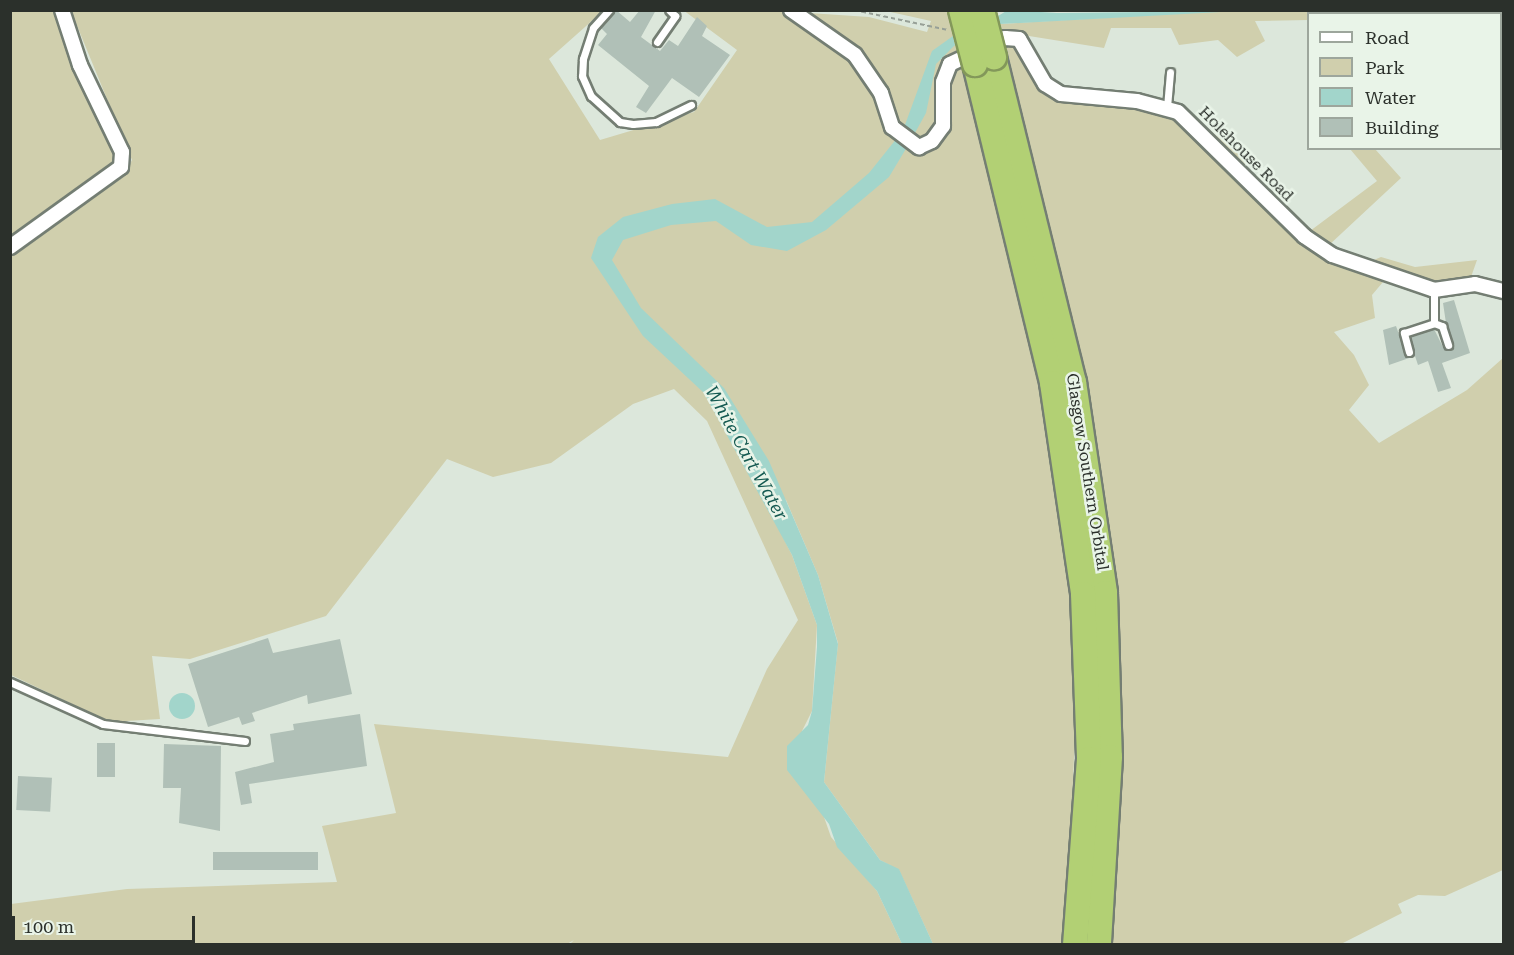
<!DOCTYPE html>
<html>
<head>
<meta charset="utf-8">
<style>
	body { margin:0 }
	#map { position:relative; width:1514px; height:955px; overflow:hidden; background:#dce7db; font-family:"Roboto Serif",serif }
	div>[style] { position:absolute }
	.green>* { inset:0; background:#d0cfad }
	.water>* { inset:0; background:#a2d5cb }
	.round { border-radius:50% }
	.building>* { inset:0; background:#b0c0b7; transform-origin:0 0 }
	.path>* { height:2px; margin-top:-1px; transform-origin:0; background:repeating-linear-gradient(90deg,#97a097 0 4.5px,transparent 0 7.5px) }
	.roads { filter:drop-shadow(2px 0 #747e73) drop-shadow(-2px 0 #747e73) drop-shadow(0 2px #747e73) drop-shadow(0 -2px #747e73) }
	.lane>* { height:7px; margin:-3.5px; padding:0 3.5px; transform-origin:3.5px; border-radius:3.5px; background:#fff }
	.street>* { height:14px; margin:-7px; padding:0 7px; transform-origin:7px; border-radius:7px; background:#fff }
	.highway>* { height:24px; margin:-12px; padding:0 12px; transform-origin:12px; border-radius:12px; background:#b2d074 }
	.bridges { filter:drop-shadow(2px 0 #83985a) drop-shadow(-2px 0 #83985a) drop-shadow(0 2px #83985a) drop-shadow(0 -2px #83985a) }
	.highway-bridge>* { height:24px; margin:-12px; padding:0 12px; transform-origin:12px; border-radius:12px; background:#b2d074 }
	span { translate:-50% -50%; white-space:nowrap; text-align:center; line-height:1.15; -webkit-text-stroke:5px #e9f4e8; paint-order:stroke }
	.street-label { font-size:16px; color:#2b302b }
	.water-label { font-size:18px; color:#155a51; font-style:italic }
	.frame { position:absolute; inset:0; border:12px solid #2b302b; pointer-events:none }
	.legend { position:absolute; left:1307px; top:12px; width:195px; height:138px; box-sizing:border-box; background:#e9f4e8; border:2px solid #9da69c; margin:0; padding:8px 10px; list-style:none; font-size:18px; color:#2b302b }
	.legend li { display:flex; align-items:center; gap:12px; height:30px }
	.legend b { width:30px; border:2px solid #9da69c }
	.scale { position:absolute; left:12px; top:916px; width:183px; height:27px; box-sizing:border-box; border:3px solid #2b302b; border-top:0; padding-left:8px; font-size:18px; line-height:21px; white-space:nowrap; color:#2b302b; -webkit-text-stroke:4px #e9f4e8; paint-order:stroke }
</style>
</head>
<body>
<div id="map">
	<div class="green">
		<div style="clip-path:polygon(683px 10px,784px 11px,858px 68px,893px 133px,897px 119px,891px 94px,861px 52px,809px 13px,869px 17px,927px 32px,931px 21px,886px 11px,947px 11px,1028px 322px,1059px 466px,1073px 604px,1076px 711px,1066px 944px,933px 944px,899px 870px,880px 860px,824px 782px,838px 643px,818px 575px,786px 500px,752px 476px,792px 555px,817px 625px,812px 711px,802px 731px,824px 817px,831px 837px,877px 891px,902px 944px,570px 944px,574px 940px,567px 944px,11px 944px,11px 904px,127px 889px,337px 882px,322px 826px,396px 813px,374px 724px,728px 757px,767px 669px,798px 620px,707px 421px,674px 389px,633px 404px,551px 463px,493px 477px,447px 459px,326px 616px,190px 659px,152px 656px,160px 719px,110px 722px,11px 675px,10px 252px,122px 178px,132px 160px,71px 11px,603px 11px,549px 59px,600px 140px,694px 112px,737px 50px)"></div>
		<div style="clip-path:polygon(1240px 10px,1503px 10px,1504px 40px,1500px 14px,1308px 14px,1308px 20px,1255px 21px,1265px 41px,1237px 57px,1218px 40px,1179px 45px,1171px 28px,1111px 28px,1104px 48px,1029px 36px,1002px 30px,1000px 24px)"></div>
		<div style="clip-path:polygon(11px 11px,57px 11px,116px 149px,113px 166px,11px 245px)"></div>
		<div style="clip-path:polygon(1005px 41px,1024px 52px,1038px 89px,1054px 100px,1159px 109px,1174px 115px,1317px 254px,1383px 282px,1372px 295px,1375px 318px,1334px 332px,1354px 355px,1369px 385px,1349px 410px,1379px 443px,1467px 390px,1503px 358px,1503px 870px,1445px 896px,1418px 895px,1398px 904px,1402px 913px,1341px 944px,1107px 944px,1122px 687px,1111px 557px,1078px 356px)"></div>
		<div style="clip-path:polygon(1189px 113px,1241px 156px,1250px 173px)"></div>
		<div style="clip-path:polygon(1350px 149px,1375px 149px,1401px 178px,1328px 246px,1310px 231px,1377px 181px)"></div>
		<div style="clip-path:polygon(1381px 257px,1415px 267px,1477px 260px,1471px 277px,1434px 282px,1369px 262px)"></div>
	</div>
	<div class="water">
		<div style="clip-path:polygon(1008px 10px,1057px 13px,1239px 11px,1000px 24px,998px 16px)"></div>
		<div style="clip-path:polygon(953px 36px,955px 45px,936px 64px,926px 113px,911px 140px,902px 133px,932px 51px)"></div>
		<div style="clip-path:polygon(897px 138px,907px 147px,889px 177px,826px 230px,787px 251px,751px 245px,716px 221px,671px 225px,623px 240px,612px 260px,641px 308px,724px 388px,769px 461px,818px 575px,838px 644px,824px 782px,880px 860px,899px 869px,933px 944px,902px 944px,877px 891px,837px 847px,829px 824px,787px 770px,787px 746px,808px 725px,812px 711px,817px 647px,817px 625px,792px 555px,704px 393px,643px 336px,591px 258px,598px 237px,623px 217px,672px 204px,715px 199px,767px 227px,812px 222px,869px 173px)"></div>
		<div class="round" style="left:169px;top:693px;width:26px;height:26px"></div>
	</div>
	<div class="building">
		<div style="clip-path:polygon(616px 10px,630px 22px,640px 10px,656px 10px,641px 37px,660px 51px,669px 40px,678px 46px,697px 17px,707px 26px,702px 36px,730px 55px,699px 97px,672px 78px,646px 113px,636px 107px,649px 86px,598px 45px,607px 34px,601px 28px)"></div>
		<div style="clip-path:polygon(1454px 300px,1470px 353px,1442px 363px,1451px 388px,1438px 392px,1428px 361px,1418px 365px,1415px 356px,1389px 365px,1383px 330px,1396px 326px,1407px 357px,1414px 353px,1411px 337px,1434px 329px,1444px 349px,1450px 350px,1443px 303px)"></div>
		<div style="clip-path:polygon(268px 638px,273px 653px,340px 639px,352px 694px,308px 704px,307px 695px,252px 713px,255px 721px,242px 725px,239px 717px,208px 727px,188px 664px)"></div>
		<div style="clip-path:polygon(360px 714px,367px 766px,249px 784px,252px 803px,241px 805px,235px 772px,274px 762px,270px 734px,294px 730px,293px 724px)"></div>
		<div style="left:97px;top:743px;width:18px;height:34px"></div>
		<div style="clip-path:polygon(164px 744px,221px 746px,220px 831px,179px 823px,181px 788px,163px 788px)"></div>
		<div style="left:18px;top:776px;width:34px;height:34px;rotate:3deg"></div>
		<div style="left:213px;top:852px;width:105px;height:18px"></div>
	</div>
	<div class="path">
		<div style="left:854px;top:10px;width:96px;rotate:12deg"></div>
	</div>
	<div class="roads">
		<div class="lane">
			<div style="left:609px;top:10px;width:24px;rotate:132deg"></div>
			<div style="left:593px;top:28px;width:33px;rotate:108deg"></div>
			<div style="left:583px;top:59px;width:17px;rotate:93deg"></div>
			<div style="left:582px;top:76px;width:22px;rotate:66deg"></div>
			<div style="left:591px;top:96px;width:39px;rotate:42deg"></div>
			<div style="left:620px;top:122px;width:13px;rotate:9deg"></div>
			<div style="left:633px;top:124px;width:23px;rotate:-5deg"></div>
			<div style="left:656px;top:122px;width:39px;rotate:-26deg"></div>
			<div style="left:657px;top:42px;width:32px;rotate:-55deg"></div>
			<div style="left:675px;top:16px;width:8px;rotate:-135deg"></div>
			<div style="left:1167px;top:107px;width:35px;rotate:-85deg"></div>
			<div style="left:1434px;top:323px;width:9px;rotate:21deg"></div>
			<div style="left:1442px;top:326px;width:20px;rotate:72deg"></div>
			<div style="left:1409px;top:352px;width:20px;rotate:-105deg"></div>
			<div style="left:1404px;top:333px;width:32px;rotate:-18deg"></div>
			<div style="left:1434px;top:323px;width:33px;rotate:-90deg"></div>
			<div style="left:10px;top:682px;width:102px;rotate:24.3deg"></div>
			<div style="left:103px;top:724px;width:143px;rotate:6.8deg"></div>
		</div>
		<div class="street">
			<div style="left:791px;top:10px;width:78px;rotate:35.1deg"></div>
			<div style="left:855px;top:55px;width:46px;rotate:55.6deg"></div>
			<div style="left:881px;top:93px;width:36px;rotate:72deg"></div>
			<div style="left:892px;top:127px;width:34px;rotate:37deg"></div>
			<div style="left:919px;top:147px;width:14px;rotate:-25deg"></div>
			<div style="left:932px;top:141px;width:19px;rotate:-54deg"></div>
			<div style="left:943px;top:126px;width:44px;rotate:-90deg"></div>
			<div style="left:943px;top:82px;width:19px;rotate:-69deg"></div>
			<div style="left:950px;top:64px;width:61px;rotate:-25.3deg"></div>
			<div style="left:1005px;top:38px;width:14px;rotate:4deg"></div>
			<div style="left:1019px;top:39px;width:52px;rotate:60deg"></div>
			<div style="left:1045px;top:84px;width:19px;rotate:32deg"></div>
			<div style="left:1061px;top:94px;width:76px;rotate:5.3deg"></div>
			<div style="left:1137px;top:101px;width:42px;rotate:15deg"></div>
			<div style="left:1178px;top:112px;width:177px;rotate:44.5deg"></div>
			<div style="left:1304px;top:236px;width:34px;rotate:34deg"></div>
			<div style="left:1332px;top:255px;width:108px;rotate:18.9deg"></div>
			<div style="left:1434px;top:290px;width:41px;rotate:-8.3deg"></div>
			<div style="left:1475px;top:284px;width:30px;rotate:14deg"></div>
			<div style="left:10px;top:247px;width:137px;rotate:-35.8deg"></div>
			<div style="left:121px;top:167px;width:15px;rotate:-86deg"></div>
			<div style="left:122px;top:152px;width:97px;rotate:-115.8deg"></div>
			<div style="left:80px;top:65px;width:58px;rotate:-108.1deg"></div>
		</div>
		<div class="highway">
			<div style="left:994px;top:57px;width:335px;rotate:76.2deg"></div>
			<div style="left:1074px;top:382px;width:213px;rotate:81.6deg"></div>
			<div style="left:1105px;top:593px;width:164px;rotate:88.3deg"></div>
			<div style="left:1110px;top:757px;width:187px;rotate:93.4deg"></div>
			<div style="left:975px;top:64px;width:328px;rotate:76.4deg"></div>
			<div style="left:1052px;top:383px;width:213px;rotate:81.6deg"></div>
			<div style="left:1083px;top:594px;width:165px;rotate:87.9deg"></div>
			<div style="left:1089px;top:759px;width:186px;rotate:94.3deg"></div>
		</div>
	</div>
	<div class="bridges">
		<div class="highway-bridge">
			<div style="left:961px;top:10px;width:56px;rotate:75.5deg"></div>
			<div style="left:982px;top:10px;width:49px;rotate:75.7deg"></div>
		</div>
	</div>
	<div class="street-label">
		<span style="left:1246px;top:154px;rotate:45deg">Holehouse Road</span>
		<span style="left:1087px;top:472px;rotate:81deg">Glasgow Southern Orbital</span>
	</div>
	<div class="water-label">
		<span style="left:746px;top:453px;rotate:61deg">White Cart Water</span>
	</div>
	<div class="frame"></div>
	<ul class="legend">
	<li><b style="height:8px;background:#fff"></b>Road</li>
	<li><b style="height:16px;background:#d0cfad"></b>Park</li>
	<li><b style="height:16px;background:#a2d5cb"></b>Water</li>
	<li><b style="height:16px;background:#b0c0b7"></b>Building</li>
	</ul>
	<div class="scale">100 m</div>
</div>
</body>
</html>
